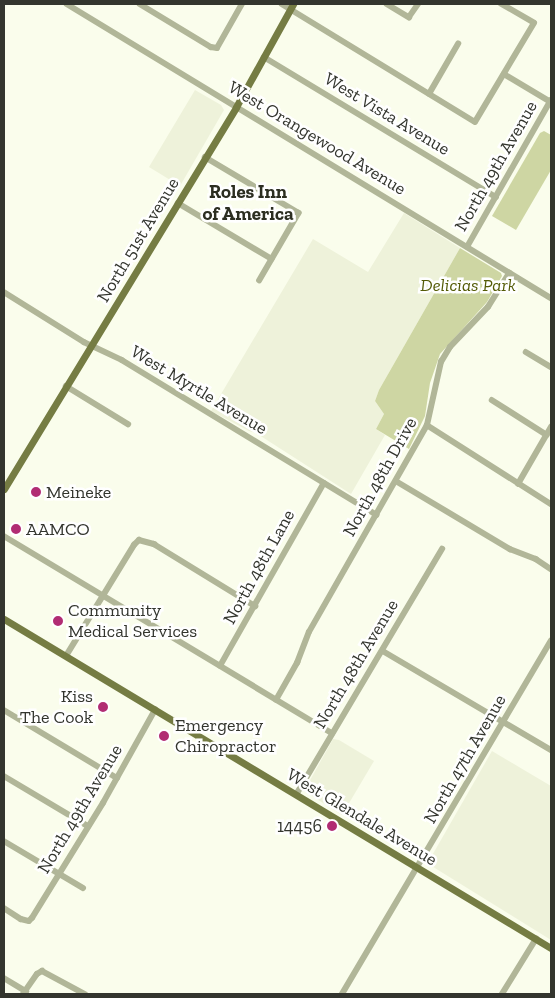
<!DOCTYPE html>
<html>
<head>
<meta charset="utf-8">
<style>
	body { margin:0 }
	#map { position:relative; width:555px; height:998px; overflow:hidden; background:#fafdec; font-family:"Zilla Slab",serif }
	div>[style] { position:absolute }
	.built>* { inset:0; background:#eef2da }
	.green>* { inset:0; background:#ced6a3 }
	.minor>* { height:5.5px; margin:-2.75px; padding:0 2.75px; transform-origin:2.75px; border-radius:2.75px; background:#b1b698 }
	.major>* { height:7px; margin:-3.5px; padding:0 3.5px; transform-origin:3.5px; border-radius:3.5px; background:#757c43 }
	.dots>* { width:14px; height:14px; translate:-50% -50%; box-sizing:border-box; border:2px solid #fff; border-radius:50% }
	span { translate:-50% -50%; white-space:nowrap; text-align:center; line-height:1.15; -webkit-text-stroke:5px #fff; paint-order:stroke }
	.street-label { font-size:18px; color:#33352e }
	.park-label { font-size:18px; color:#545b06; font-style:italic }
	.poi-label { font-size:18px; color:#33352e }
	.left { translate:0 -50%; text-align:left }
	.right { translate:-100% -50%; text-align:right }
	.neighbourhood-label { font-size:19px; color:#2c2e21; font-weight:700 }
	.frame { position:absolute; inset:0; border:5px solid #33352e; pointer-events:none }
</style>
</head>
<body>
<div id="map">
	<div class="built">
		<div style="clip-path:polygon(195px 90px,221px 105px,224px 110px,180px 186px,149px 167px)"></div>
		<div style="clip-path:polygon(404px 213px,460px 248px,379px 390px,375px 401px,384px 414px,376px 429px,385px 435px,351px 494px,256px 433px,249px 431px,211px 411px,313px 239px,368px 272px)"></div>
		<div style="clip-path:polygon(333px 739px,339px 740px,374px 761px,342px 815px,304px 791px)"></div>
		<div style="clip-path:polygon(492px 751px,551px 786px,551px 940px,430px 865px,430px 859px)"></div>
	</div>
	<div class="green">
		<div style="clip-path:polygon(544px 131px,551px 135px,551px 170px,516px 230px,492px 216px,540px 133px)"></div>
		<div style="clip-path:polygon(460px 248px,501px 273px,502px 276px,487px 302px,440px 354px,430px 383px,425px 416px,409px 449px,376px 429px,384px 414px,375px 401px,379px 390px)"></div>
	</div>
	<div class="minor">
		<div style="left:67px;top:4px;width:566px;rotate:31.28deg"></div>
		<div style="left:140px;top:4px;width:83px;rotate:31.2deg"></div>
		<div style="left:211px;top:47px;width:6px;rotate:9deg"></div>
		<div style="left:217px;top:48px;width:51px;rotate:-60.4deg"></div>
		<div style="left:282px;top:4px;width:226px;rotate:31.4deg"></div>
		<div style="left:475px;top:122px;width:115px;rotate:-59.2deg"></div>
		<div style="left:534px;top:23px;width:38px;rotate:-150deg"></div>
		<div style="left:387px;top:4px;width:26px;rotate:31deg"></div>
		<div style="left:409px;top:17px;width:16px;rotate:-55deg"></div>
		<div style="left:264px;top:57px;width:271px;rotate:31.1deg"></div>
		<div style="left:504px;top:74px;width:55px;rotate:30.8deg"></div>
		<div style="left:429px;top:94px;width:58px;rotate:-59.9deg"></div>
		<div style="left:205px;top:157px;width:109px;rotate:30.8deg"></div>
		<div style="left:299px;top:213px;width:78px;rotate:120.2deg"></div>
		<div style="left:178px;top:203px;width:109px;rotate:30.8deg"></div>
		<div style="left:467px;top:247px;width:169px;rotate:-60.3deg"></div>
		<div style="left:4px;top:292px;width:94px;rotate:32deg"></div>
		<div style="left:84px;top:342px;width:42px;rotate:25.3deg"></div>
		<div style="left:122px;top:360px;width:298px;rotate:31.3deg"></div>
		<div style="left:526px;top:352px;width:29px;rotate:31deg"></div>
		<div style="left:66px;top:386px;width:73px;rotate:31.5deg"></div>
		<div style="left:492px;top:400px;width:65px;rotate:32.5deg"></div>
		<div style="left:427px;top:425px;width:147px;rotate:32.5deg"></div>
		<div style="left:396px;top:481px;width:133px;rotate:30.8deg"></div>
		<div style="left:510px;top:549px;width:28px;rotate:21deg"></div>
		<div style="left:536px;top:559px;width:18px;rotate:34deg"></div>
		<div style="left:518px;top:484px;width:66px;rotate:-59.9deg"></div>
		<div style="left:4px;top:536px;width:383px;rotate:31deg"></div>
		<div style="left:383px;top:651px;width:195px;rotate:30.5deg"></div>
		<div style="left:66px;top:656px;width:130px;rotate:-58.5deg"></div>
		<div style="left:134px;top:545px;width:7px;rotate:-45deg"></div>
		<div style="left:139px;top:540px;width:16px;rotate:15deg"></div>
		<div style="left:154px;top:544px;width:119px;rotate:31.5deg"></div>
		<div style="left:220px;top:666px;width:210px;rotate:-60.4deg"></div>
		<div style="left:276px;top:700px;width:43px;rotate:-60.4deg"></div>
		<div style="left:297px;top:663px;width:33px;rotate:-69deg"></div>
		<div style="left:309px;top:632px;width:238px;rotate:-60.3deg"></div>
		<div style="left:427px;top:425px;width:65px;rotate:-77.5deg"></div>
		<div style="left:441px;top:362px;width:17px;rotate:-59deg"></div>
		<div style="left:450px;top:347px;width:55px;rotate:-46.5deg"></div>
		<div style="left:488px;top:307px;width:40px;rotate:-58deg"></div>
		<div style="left:4px;top:710px;width:132px;rotate:31deg"></div>
		<div style="left:4px;top:776px;width:98px;rotate:30.8deg"></div>
		<div style="left:296px;top:795px;width:286px;rotate:-59.3deg"></div>
		<div style="left:4px;top:841px;width:92px;rotate:30.7deg"></div>
		<div style="left:4px;top:908px;width:20px;rotate:33deg"></div>
		<div style="left:21px;top:919px;width:8px;rotate:14deg"></div>
		<div style="left:29px;top:921px;width:4px;rotate:-45deg"></div>
		<div style="left:32px;top:918px;width:135px;rotate:-58.3deg"></div>
		<div style="left:103px;top:803px;width:107px;rotate:-60.8deg"></div>
		<div style="left:4px;top:978px;width:26px;rotate:31deg"></div>
		<div style="left:23px;top:994px;width:24px;rotate:-55deg"></div>
		<div style="left:37px;top:974px;width:6px;rotate:-31deg"></div>
		<div style="left:42px;top:971px;width:49px;rotate:28.1deg"></div>
		<div style="left:342px;top:994px;width:410px;rotate:-59.4deg"></div>
		<div style="left:502px;top:994px;width:65px;rotate:-58.3deg"></div>
	</div>
	<div class="major">
		<div style="left:4px;top:489px;width:447px;rotate:-58.7deg"></div>
		<div style="left:236px;top:107px;width:118px;rotate:-61deg"></div>
		<div style="left:4px;top:619px;width:638px;rotate:31.03deg"></div>
	</div>
	<div class="dots">
		<div style="left:36px;top:492px;background:#b12c73"></div>
		<div style="left:16px;top:529px;background:#b12c73"></div>
		<div style="left:58px;top:621px;background:#b12c73"></div>
		<div style="left:103px;top:707px;background:#b12c73"></div>
		<div style="left:164px;top:736px;background:#b12c73"></div>
		<div style="left:332px;top:826px;background:#b12c73"></div>
	</div>
	<div class="street-label">
		<span style="left:387px;top:114px;rotate:31deg">West Vista Avenue</span>
		<span style="left:317px;top:138px;rotate:31deg">West Orangewood Avenue</span>
		<span style="left:496px;top:166px;rotate:-60deg">North 49th Avenue</span>
		<span style="left:138px;top:240px;rotate:-59deg">North 51st Avenue</span>
		<span style="left:199px;top:390px;rotate:31deg">West Myrtle Avenue</span>
		<span style="left:380px;top:477px;rotate:-61deg">North 48th Drive</span>
		<span style="left:259px;top:567px;rotate:-61deg">North 48th Lane</span>
		<span style="left:356px;top:664px;rotate:-59deg">North 48th Avenue</span>
		<span style="left:465px;top:759px;rotate:-60deg">North 47th Avenue</span>
		<span style="left:80px;top:809px;rotate:-59deg">North 49th Avenue</span>
		<span style="left:362px;top:817px;rotate:31deg">West Glendale Avenue</span>
	</div>
	<div class="park-label">
		<span style="left:468px;top:285px">Delicias Park</span>
	</div>
	<div class="poi-label">
		<span class="left" style="left:46px;top:492px">Meineke</span>
		<span class="left" style="left:26px;top:529px">AAMCO</span>
		<span class="left" style="left:68px;top:621px">Community<br>Medical Services</span>
		<span class="right" style="left:93px;top:707px">Kiss<br>The Cook</span>
		<span class="left" style="left:175px;top:736px">Emergency<br>Chiropractor</span>
		<span class="right" style="left:322px;top:826px">14456</span>
	</div>
	<div class="neighbourhood-label">
		<span style="left:248px;top:203px">Roles Inn<br>of America</span>
	</div>
	<div class="frame"></div>
</div>
</body>
</html>
